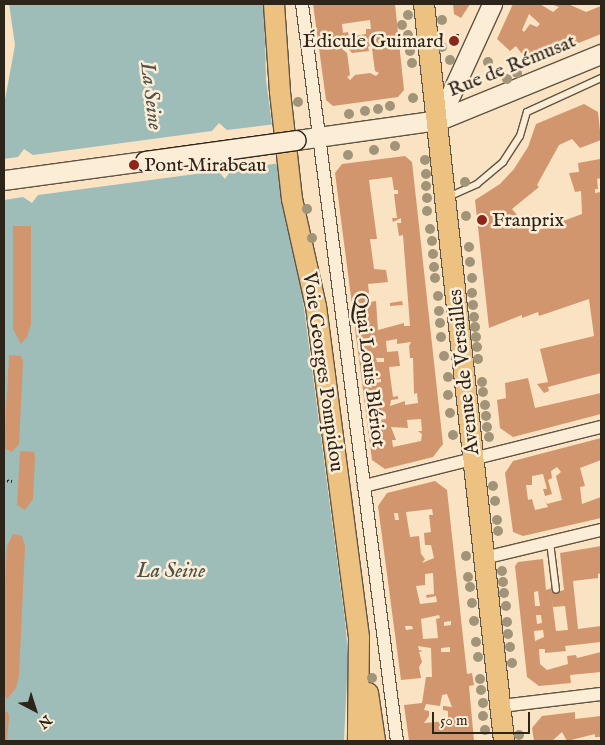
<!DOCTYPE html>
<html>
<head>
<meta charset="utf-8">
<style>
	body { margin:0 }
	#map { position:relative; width:605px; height:745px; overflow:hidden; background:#fae3c2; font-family:"IM FELL English",serif }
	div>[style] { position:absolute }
	.water>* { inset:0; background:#9fbdb8 }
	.pier>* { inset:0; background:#fae3c2 }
	.building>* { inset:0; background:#d2966e }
	.path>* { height:2.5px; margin-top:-1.25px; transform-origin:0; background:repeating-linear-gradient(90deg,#2d241a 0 1px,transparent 0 3.5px) }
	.roads { filter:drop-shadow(1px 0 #605444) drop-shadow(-1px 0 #605444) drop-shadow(0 1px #605444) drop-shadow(0 -1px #605444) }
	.lane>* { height:6px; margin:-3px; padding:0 3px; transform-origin:3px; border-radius:3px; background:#fcedd7 }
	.street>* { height:12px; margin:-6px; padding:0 6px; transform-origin:6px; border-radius:6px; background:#fcedd7 }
	.secondary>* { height:19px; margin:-9.5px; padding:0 9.5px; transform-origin:9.5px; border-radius:9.5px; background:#fcedd7 }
	.primary>* { height:20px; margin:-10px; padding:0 10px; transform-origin:10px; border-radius:10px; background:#edc281 }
	.bridges { filter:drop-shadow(1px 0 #2d241a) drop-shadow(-1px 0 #2d241a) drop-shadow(0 1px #2d241a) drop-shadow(0 -1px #2d241a) }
	.secondary-bridge>* { height:19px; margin:-9.5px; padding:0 9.5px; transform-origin:9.5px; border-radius:9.5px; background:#fcedd7 }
	.trees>* { width:10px; height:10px; margin:-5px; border-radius:50%; background:#a29479 }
	.dots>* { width:14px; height:14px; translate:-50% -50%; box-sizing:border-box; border:2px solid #fcedd7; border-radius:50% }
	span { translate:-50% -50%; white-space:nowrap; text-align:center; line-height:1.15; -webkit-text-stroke:5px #fcedd7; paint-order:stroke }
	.poi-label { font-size:20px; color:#2d241a }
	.right { translate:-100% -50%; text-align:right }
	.left { translate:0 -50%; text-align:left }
	.street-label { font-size:20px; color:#2d241a }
	.water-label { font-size:21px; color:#4f5249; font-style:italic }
	.frame { position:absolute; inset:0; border:5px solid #2d241a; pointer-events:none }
	.north { position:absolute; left:10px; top:685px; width:50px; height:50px; -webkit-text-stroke:4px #fcedd7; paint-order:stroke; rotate:140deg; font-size:14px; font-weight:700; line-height:20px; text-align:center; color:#2d241a }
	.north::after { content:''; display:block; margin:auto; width:18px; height:22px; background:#2d241a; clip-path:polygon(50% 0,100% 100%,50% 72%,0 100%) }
	.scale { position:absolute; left:432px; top:712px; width:98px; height:22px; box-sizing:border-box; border:2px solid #2d241a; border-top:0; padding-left:6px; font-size:15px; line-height:18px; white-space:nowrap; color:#2d241a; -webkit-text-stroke:4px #fcedd7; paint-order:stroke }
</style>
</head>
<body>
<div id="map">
	<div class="water">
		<div style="clip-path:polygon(9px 4px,264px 4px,266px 80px,280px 184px,300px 278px,345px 620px,348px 656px,344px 741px,4px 741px,4px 105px,15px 45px)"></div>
	</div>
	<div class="pier">
		<div style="clip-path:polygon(219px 123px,227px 130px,275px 124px,280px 163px,231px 170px,225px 179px,218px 171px,38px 195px,32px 203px,23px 197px,4px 200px,4px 159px,18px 157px,24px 149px,33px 155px,212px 131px)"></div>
	</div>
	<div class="building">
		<div style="clip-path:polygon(evenodd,313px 4px,395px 4px,404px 90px,398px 97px,333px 106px,326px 100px,313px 4px,370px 20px,371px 29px,366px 29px,366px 34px,349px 37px,348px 32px,343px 33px,342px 24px,370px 20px,313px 4px,374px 43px,377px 46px,372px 49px,375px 71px,379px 73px,376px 76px,370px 73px,355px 75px,350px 80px,347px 77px,350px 75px,347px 53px,342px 49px,346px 46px,352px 53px,369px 51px,368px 47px,374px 43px)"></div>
		<div style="clip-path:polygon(453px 4px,470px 4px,461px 18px,454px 14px)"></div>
		<div style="clip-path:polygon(evenodd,513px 4px,540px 4px,553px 12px,559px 7px,551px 4px,568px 4px,586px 12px,601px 6px,601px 34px,529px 63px,516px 46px,510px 51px,497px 39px,513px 4px,529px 14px,540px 24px,537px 27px,530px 24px,524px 32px,522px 30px,529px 14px)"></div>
		<div style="clip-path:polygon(584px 104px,598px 112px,601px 140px,580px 148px,572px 139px,559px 145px,537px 185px,539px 187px,512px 209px,518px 216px,535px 215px,536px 231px,582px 214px,581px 191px,575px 192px,569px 173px,579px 172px,578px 163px,600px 159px,601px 178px,597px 179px,598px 189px,595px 189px,595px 193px,601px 192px,601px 373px,548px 387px,549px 391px,544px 393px,537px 384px,548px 382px,540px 349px,594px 336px,589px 299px,539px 316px,538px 312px,522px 318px,522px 315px,489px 328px,475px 200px,500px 184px,514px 169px,528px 147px,536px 124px)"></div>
		<div style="clip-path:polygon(evenodd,405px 156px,412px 162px,443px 444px,433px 457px,385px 469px,372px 460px,335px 173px,342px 164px,405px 156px,392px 177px,394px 190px,398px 190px,398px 194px,394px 194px,397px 218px,392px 218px,393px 222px,401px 218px,401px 223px,397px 223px,399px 236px,403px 235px,410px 326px,404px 326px,404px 323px,378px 330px,376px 301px,370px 302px,368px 284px,388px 282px,386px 270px,374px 269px,370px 239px,377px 239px,369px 180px,392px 177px,405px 156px,397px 339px,397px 344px,411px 342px,409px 346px,410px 358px,413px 358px,414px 394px,417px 393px,418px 403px,405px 405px,405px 401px,390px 406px,391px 400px,398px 399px,398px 396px,393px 397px,389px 367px,400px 366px,398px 351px,387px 352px,386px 341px,397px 339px,405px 156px,377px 342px,378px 346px,369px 345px,369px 343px,377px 342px,405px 156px,376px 358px,384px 358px,384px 362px,377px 362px,376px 358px,405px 156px,381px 379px,381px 382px,374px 383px,373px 380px,381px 379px,405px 156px,386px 416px,386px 419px,379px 420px,378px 417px,386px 416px,405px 156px,421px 419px,422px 431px,418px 431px,422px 434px,421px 441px,393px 447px,392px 440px,396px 440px,391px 427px,408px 428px,407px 420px,421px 419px)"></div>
		<div style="clip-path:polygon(13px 226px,31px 226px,31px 324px,27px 337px,21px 344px,13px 329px)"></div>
		<div style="clip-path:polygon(402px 301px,403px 305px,390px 306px,390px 303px)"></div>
		<div style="clip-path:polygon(9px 355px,21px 356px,23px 362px,19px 444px,12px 452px,4px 448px)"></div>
		<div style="clip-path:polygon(528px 378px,535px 408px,601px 393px,601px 414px,513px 437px,500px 428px,497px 400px,506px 398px,505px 383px)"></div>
		<div style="clip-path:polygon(evenodd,601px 438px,601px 460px,580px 468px,585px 486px,580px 487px,582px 504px,601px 497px,601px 518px,523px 536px,513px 532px,505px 473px,513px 461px,601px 438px,557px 467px,561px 472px,556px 476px,562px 500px,547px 504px,544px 499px,548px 507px,535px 510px,532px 499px,528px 500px,526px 485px,532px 485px,532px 476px,543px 474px,547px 489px,543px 489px,545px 496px,552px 494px,548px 480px,552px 478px,551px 471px,557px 467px)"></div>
		<div style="clip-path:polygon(20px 451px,34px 452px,35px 457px,33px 499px,25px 510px,17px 505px)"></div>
		<div style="clip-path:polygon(evenodd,435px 481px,447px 490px,467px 674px,472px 673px,474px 685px,469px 686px,474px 741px,409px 741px,404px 705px,422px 703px,426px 677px,432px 677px,431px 648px,418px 646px,419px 650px,423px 651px,419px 652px,422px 662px,419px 667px,421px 678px,401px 680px,378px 506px,387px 493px,435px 481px,432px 509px,433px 515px,429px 515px,431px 532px,424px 533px,425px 545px,431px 545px,434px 558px,422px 563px,425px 559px,421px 554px,419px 536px,410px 537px,406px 512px,432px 509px,435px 481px,394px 513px,398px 513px,399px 520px,395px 520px,394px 513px,435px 481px,433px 573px,434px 594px,426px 595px,427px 598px,436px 596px,437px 602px,420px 604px,416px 586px,425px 585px,425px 574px,433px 573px,435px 481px,439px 615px,440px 618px,436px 619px,438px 638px,423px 639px,421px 619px,439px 615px,435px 481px,451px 621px,451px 625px,444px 626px,444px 622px,451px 621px,435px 481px,405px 626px,412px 626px,413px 629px,406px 630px,405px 626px,435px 481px,450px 647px,450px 652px,441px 652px,441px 648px,450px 647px,435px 481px,447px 694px,452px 707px,443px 706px,443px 710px,448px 711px,448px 721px,424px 723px,429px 716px,429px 711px,424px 710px,426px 704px,440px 706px,442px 695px,447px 694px)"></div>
		<div style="clip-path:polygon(13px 534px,22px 536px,25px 546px,19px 676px,16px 688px,7px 699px,4px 695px,4px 599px,7px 546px)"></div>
		<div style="clip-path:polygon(evenodd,601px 546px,601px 573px,598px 574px,598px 578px,573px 581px,578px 629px,601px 626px,601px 642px,565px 646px,566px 651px,545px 653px,545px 649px,539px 649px,540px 664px,547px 670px,568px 664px,567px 656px,576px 655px,577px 658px,601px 652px,601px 672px,570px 675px,571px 683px,539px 686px,527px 677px,515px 566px,518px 562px,543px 559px,546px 590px,552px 588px,553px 593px,564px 590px,560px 553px,601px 546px,538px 591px,540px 606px,535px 606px,534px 592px,538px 591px,601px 546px,551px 593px,553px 607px,565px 606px,568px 630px,556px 631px,551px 593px,601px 546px,536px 615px,541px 615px,542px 623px,537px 624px,536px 615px,601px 546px,543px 630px,544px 637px,535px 641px,534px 631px,543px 630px)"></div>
		<div style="clip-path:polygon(4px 711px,8px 712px,9px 717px,7px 741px,4px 741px)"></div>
		<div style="clip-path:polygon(575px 712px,575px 719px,601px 716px,601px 737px,595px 737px,595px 734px,567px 741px,562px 732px,552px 741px,534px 741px,532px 728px,542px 716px)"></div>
	</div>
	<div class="path">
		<div style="left:454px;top:41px;width:10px;rotate:-66deg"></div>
		<div style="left:4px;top:480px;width:8px;rotate:7deg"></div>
	</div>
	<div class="roads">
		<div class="lane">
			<div style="left:448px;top:197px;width:32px;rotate:-24deg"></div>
			<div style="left:477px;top:184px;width:34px;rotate:-40deg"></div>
			<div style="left:503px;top:162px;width:31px;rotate:-57deg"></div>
			<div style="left:520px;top:136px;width:25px;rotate:-74deg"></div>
			<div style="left:527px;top:112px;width:81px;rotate:-24.7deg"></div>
			<div style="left:550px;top:542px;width:48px;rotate:82.9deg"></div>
		</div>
		<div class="street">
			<div style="left:302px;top:4px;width:743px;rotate:82.66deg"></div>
			<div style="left:364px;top:486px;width:244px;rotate:-14deg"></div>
			<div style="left:484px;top:558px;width:120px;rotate:-13.5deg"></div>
			<div style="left:501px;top:706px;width:101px;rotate:-6.8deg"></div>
		</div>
		<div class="secondary">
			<div style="left:439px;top:120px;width:128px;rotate:-65.4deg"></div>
			<div style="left:296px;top:140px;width:144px;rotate:-8deg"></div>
			<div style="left:439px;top:120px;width:175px;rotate:-22.2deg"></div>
			<div style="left:4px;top:180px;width:142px;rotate:-7.7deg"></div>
		</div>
		<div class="primary">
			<div style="left:274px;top:4px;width:88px;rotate:86.1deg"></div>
			<div style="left:280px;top:92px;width:108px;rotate:83.6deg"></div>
			<div style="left:292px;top:199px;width:110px;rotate:77.4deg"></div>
			<div style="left:316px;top:306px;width:334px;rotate:82.6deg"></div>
			<div style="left:359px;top:637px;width:104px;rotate:90.6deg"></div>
			<div style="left:424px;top:4px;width:741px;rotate:83.8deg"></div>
			<div style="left:368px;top:693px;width:49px;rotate:81.7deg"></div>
		</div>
	</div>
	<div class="bridges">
		<div class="secondary-bridge">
			<div style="left:145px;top:161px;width:152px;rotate:-7.9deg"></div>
		</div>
	</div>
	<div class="trees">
		<div style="left:408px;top:15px"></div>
		<div style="left:442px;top:20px"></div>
		<div style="left:402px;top:25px"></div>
		<div style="left:408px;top:35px"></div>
		<div style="left:442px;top:47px"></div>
		<div style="left:410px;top:51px"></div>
		<div style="left:450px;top:60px"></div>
		<div style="left:488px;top:62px"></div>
		<div style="left:412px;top:63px"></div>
		<div style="left:517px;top:73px"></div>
		<div style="left:507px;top:79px"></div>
		<div style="left:413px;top:98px"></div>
		<div style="left:298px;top:102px"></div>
		<div style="left:390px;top:106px"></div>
		<div style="left:378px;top:109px"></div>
		<div style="left:365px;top:111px"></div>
		<div style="left:349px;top:114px"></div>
		<div style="left:395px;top:146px"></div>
		<div style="left:374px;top:150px"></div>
		<div style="left:348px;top:155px"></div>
		<div style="left:425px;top:160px"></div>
		<div style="left:426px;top:174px"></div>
		<div style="left:465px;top:182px"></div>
		<div style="left:426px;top:186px"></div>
		<div style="left:427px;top:198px"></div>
		<div style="left:307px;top:209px"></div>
		<div style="left:427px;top:211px"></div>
		<div style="left:466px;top:216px"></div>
		<div style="left:430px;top:229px"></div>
		<div style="left:312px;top:238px"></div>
		<div style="left:432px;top:241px"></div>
		<div style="left:469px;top:247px"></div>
		<div style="left:433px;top:254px"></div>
		<div style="left:470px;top:262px"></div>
		<div style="left:434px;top:267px"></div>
		<div style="left:435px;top:278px"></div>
		<div style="left:472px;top:278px"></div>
		<div style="left:472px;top:293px"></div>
		<div style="left:438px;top:296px"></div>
		<div style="left:473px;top:305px"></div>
		<div style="left:439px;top:311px"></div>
		<div style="left:474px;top:317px"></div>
		<div style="left:440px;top:323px"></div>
		<div style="left:475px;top:327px"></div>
		<div style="left:441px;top:337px"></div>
		<div style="left:476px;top:337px"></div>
		<div style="left:477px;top:347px"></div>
		<div style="left:444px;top:356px"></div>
		<div style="left:478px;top:359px"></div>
		<div style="left:448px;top:377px"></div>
		<div style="left:482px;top:382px"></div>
		<div style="left:483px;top:392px"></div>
		<div style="left:448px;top:395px"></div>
		<div style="left:485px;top:405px"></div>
		<div style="left:450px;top:413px"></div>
		<div style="left:486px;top:416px"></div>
		<div style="left:487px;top:427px"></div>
		<div style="left:453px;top:435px"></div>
		<div style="left:489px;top:437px"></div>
		<div style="left:493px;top:486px"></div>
		<div style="left:495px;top:501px"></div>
		<div style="left:497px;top:520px"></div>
		<div style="left:498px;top:531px"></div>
		<div style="left:466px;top:556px"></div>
		<div style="left:502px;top:571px"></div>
		<div style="left:468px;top:577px"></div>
		<div style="left:503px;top:582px"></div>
		<div style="left:470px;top:587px"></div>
		<div style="left:504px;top:593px"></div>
		<div style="left:472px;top:603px"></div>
		<div style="left:506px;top:606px"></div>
		<div style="left:474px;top:621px"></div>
		<div style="left:507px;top:622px"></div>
		<div style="left:508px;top:634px"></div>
		<div style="left:476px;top:642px"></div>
		<div style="left:510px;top:647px"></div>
		<div style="left:478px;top:657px"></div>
		<div style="left:512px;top:663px"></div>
		<div style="left:372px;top:678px"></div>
		<div style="left:480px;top:679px"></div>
		<div style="left:481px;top:690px"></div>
		<div style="left:483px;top:703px"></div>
		<div style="left:483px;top:716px"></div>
		<div style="left:485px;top:730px"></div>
		<div style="left:519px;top:735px"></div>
	</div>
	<div class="dots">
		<div style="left:454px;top:41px;background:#8f2418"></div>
		<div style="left:134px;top:165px;background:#8f2418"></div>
		<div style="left:482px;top:220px;background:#8f2418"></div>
	</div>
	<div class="poi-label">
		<span class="right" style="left:444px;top:41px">Édicule Guimard</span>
		<span class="left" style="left:144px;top:165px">Pont Mirabeau</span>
		<span class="left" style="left:492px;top:220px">Franprix</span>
	</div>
	<div class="street-label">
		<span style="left:512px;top:66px;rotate:-22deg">Rue de Rémusat</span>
		<span style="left:369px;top:370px;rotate:83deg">Quai Louis Blériot</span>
		<span style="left:323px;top:372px;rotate:82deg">Voie Georges Pompidou</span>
		<span style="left:464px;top:372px;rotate:-96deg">Avenue de Versailles</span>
	</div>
	<div class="water-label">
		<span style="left:150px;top:96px;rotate:83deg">La Seine</span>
		<span style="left:171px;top:572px">La Seine</span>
	</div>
	<div class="frame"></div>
	<div class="north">N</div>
	<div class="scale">50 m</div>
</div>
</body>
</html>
